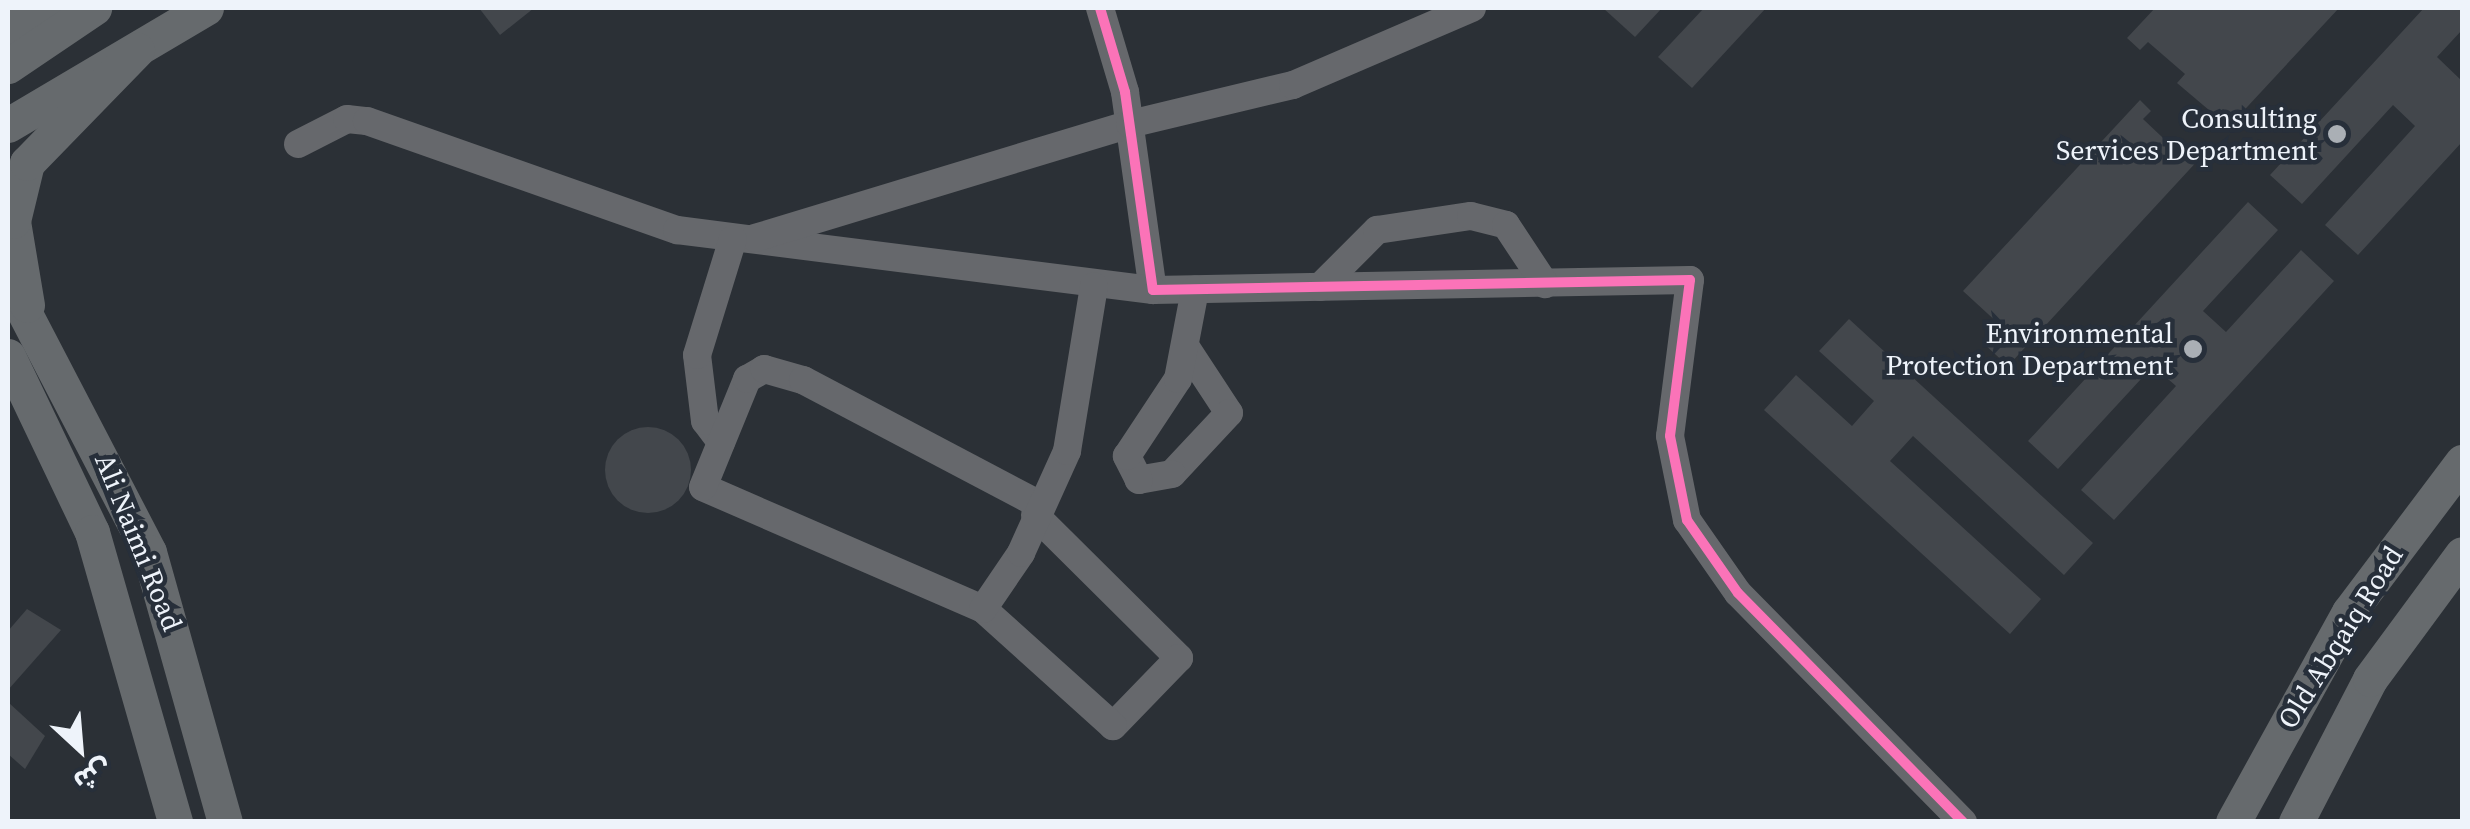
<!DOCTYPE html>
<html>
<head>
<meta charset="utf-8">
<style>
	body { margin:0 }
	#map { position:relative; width:2470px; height:829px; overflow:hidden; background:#2b3036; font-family:"Source Serif 4","Noto Sans Arabic",serif }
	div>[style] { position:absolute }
	.building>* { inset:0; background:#43474c }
	.round { border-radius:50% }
	.minor>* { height:28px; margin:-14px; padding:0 14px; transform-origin:14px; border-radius:14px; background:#66686c }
	.major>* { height:35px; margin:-17.5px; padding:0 17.5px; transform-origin:17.5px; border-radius:17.5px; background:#666a6d }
	.cycleway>* { height:10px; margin:-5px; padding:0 5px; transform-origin:5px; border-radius:5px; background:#fb73b8 }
	.dots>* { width:28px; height:28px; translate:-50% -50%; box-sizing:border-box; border:5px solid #272f3a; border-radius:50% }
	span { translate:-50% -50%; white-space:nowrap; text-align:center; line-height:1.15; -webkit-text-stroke:9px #272f3a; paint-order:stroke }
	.poi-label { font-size:28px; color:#eef3fa }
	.right { translate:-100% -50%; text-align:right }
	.street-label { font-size:28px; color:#eef3fa }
	.frame { position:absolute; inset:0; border:10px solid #eef3fa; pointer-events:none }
	.north { position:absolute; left:30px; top:699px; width:100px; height:100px; -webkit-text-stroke:8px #272f3a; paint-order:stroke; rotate:154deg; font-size:28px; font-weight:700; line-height:40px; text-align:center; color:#eef3fa }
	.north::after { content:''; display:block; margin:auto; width:35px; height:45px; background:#eef3fa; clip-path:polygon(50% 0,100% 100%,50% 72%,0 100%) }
</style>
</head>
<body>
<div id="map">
	<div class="building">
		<div style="clip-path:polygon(479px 8px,534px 8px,500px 35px)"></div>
		<div style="clip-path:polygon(1603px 8px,1662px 8px,1635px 37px)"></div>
		<div style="clip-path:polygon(1704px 8px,1766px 8px,1692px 88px,1658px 57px)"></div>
		<div style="clip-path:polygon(2155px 8px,2339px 8px,2235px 120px,2223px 109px,2216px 116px,2177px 83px,2185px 74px,2148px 42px,2140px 50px,2127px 38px)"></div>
		<div style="clip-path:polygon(2424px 8px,2462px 8px,2462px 30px,2437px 57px,2462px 81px,2462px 142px,2358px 255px,2325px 225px,2415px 126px,2393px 105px,2302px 204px,2270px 175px)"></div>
		<div style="clip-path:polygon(2140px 100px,2151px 111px,2143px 119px,2180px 154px,2188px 146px,2201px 157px,2008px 366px,1983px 343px,2000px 325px,1963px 291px)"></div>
		<div style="clip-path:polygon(2248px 202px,2278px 230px,2203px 311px,2226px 332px,2301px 250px,2334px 281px,2114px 520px,2081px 490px,2176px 386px,2153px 366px,2058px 469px,2028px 441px)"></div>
		<div style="clip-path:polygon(1849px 319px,2093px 543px,2064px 575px,1913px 436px,1890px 461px,2041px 599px,2010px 634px,1764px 410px,1796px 375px,1852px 426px,1874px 401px,1819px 351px)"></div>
		<div class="round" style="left:605px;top:427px;width:86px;height:86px"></div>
		<div style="clip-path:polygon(27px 609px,61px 630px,8px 690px,8px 631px)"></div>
		<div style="clip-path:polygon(8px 702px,45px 736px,25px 769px,8px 754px)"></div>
	</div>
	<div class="minor">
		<div style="left:1100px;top:8px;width:88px;rotate:73.4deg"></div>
		<div style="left:1125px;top:92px;width:200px;rotate:82deg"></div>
		<div style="left:1153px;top:290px;width:537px;rotate:-1.07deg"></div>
		<div style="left:1690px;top:280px;width:157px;rotate:97.3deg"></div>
		<div style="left:1670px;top:436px;width:86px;rotate:78.6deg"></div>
		<div style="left:1687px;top:520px;width:89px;rotate:55.1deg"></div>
		<div style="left:1738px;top:593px;width:321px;rotate:45.5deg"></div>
		<div style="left:298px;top:144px;width:55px;rotate:-27deg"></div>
		<div style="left:347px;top:119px;width:20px;rotate:6deg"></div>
		<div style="left:367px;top:121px;width:329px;rotate:19.4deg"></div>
		<div style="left:677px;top:230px;width:480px;rotate:7.2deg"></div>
		<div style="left:755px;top:238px;width:392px;rotate:-16.9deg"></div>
		<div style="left:1130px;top:124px;width:168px;rotate:-13.5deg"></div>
		<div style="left:1293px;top:85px;width:195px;rotate:-23.3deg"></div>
		<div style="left:1320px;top:287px;width:81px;rotate:-45deg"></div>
		<div style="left:1377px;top:230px;width:95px;rotate:-8.5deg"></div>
		<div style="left:1471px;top:216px;width:36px;rotate:14deg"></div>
		<div style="left:1506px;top:225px;width:71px;rotate:56.5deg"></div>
		<div style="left:1185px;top:346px;width:80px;rotate:56.7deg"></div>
		<div style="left:1229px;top:413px;width:83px;rotate:133.1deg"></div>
		<div style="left:1172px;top:474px;width:34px;rotate:170deg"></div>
		<div style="left:1139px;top:480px;width:27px;rotate:-117deg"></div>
		<div style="left:1127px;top:456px;width:92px;rotate:-56.5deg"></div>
		<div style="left:1178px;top:379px;width:91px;rotate:-79.2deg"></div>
		<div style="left:721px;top:442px;width:26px;rotate:-127deg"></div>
		<div style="left:705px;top:421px;width:66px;rotate:-96.9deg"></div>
		<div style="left:697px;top:355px;width:121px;rotate:-72.8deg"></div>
		<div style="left:1035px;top:515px;width:203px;rotate:44.8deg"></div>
		<div style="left:1179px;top:658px;width:95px;rotate:134.1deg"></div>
		<div style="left:1113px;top:726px;width:175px;rotate:-138deg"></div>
		<div style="left:983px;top:609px;width:305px;rotate:-156.5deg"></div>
		<div style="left:703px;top:487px;width:117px;rotate:-67.8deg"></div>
		<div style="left:747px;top:379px;width:20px;rotate:-30deg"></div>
		<div style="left:764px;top:369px;width:41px;rotate:15.8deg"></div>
		<div style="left:803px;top:380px;width:268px;rotate:27.8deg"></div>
		<div style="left:983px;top:609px;width:68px;rotate:-55.8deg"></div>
		<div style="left:1021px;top:553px;width:112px;rotate:-65.7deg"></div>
		<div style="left:1067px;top:451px;width:167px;rotate:-80.7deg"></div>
	</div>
	<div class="major">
		<div style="left:8px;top:27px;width:52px;rotate:-21.6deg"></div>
		<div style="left:8px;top:66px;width:104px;rotate:-34deg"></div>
		<div style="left:8px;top:125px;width:230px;rotate:-30.6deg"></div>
		<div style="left:8px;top:281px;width:305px;rotate:62.5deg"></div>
		<div style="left:149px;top:552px;width:280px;rotate:74.3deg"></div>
		<div style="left:27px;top:305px;width:85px;rotate:-99.5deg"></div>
		<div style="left:13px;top:221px;width:60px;rotate:-76.4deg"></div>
		<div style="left:27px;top:163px;width:158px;rotate:-45.8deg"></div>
		<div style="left:8px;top:356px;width:195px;rotate:64.5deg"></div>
		<div style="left:92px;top:532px;width:302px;rotate:74deg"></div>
		<div style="left:2233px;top:822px;width:240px;rotate:-61.1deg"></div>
		<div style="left:2349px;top:612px;width:188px;rotate:-53deg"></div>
		<div style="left:2296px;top:822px;width:161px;rotate:-62.6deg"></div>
		<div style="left:2370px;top:679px;width:155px;rotate:-53.6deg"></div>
	</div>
	<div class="cycleway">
		<div style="left:1100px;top:8px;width:88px;rotate:73.4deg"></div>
		<div style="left:1125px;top:92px;width:200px;rotate:82deg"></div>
		<div style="left:1153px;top:290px;width:537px;rotate:-1.07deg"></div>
		<div style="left:1690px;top:280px;width:157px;rotate:97.3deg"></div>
		<div style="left:1670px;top:436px;width:86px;rotate:78.6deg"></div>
		<div style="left:1687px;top:520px;width:89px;rotate:55.1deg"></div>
		<div style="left:1738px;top:593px;width:321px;rotate:45.5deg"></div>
	</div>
	<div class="dots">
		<div style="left:2337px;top:134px;background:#aaafb5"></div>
		<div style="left:2193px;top:349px;background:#aaafb5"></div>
	</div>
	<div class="poi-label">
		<span class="right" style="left:2317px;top:134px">Consulting<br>Services Department</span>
		<span class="right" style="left:2173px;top:349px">Environmental<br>Protection Department</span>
	</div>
	<div class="street-label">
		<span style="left:139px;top:542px;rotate:68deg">Ali Naimi Road</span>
		<span style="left:2340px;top:637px;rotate:-58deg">Old Abqaiq Road</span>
	</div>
	<div class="frame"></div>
	<div class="north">ش</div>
</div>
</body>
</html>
